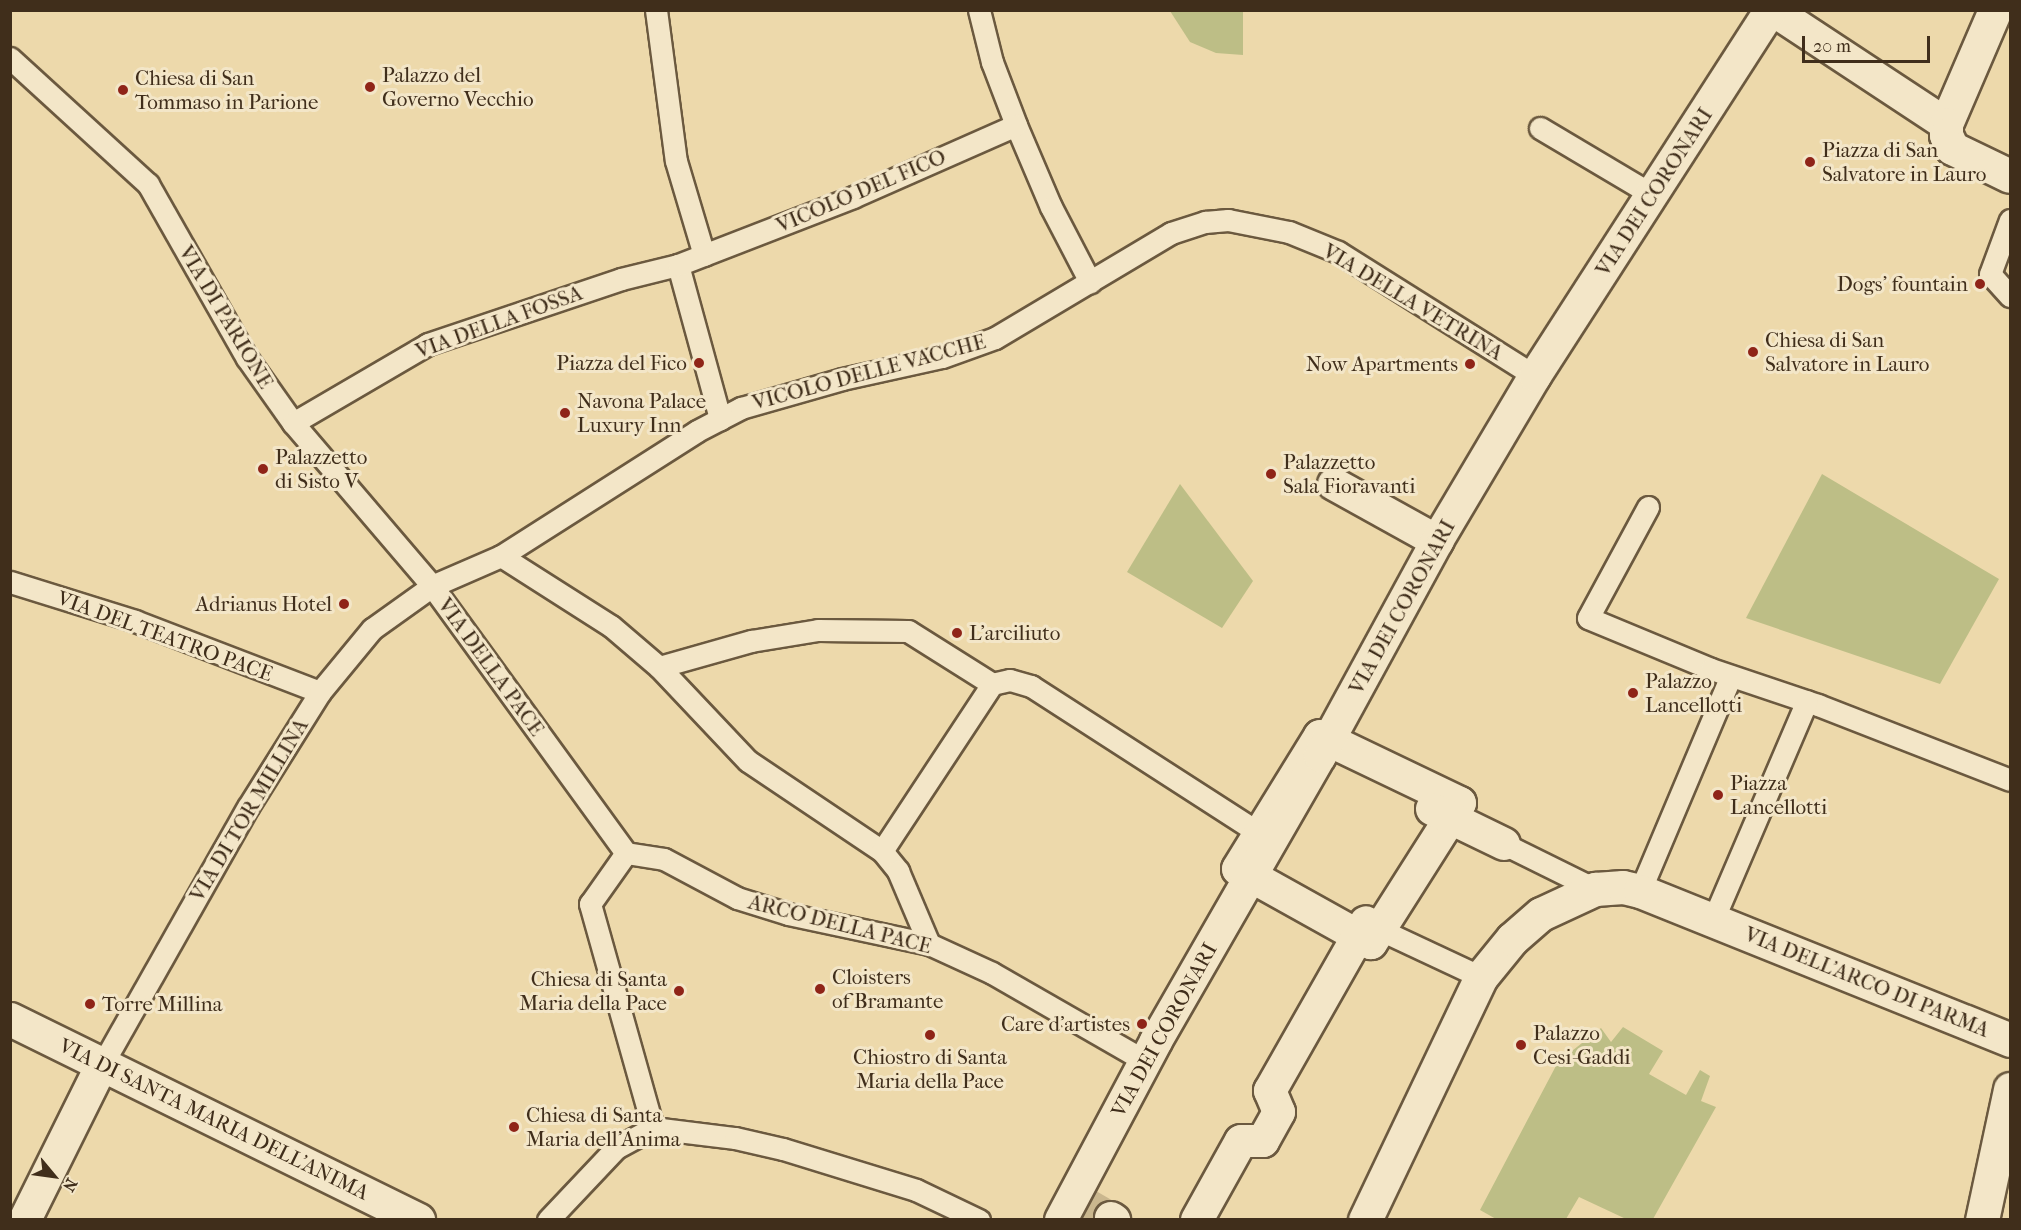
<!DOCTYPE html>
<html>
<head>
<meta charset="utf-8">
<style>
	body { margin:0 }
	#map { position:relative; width:2021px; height:1230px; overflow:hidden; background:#edd9ab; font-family:"IM FELL French Canon",serif }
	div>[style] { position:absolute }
	.green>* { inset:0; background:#bdbe86 }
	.pedestrian-tunnel>* { height:32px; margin-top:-16px; transform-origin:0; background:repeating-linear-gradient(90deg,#cab78e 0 32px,transparent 0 48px) }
	.roads { filter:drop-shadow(2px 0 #6b593f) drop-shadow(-2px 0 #6b593f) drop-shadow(0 2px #6b593f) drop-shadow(0 -2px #6b593f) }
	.service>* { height:21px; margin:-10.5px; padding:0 10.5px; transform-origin:10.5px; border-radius:10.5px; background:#f3e6c8 }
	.pedestrian>* { height:32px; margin:-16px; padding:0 16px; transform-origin:16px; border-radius:16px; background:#f3e6c8 }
	.minor>* { height:33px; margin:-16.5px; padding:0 16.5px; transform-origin:16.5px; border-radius:16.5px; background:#f3e6c8 }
	.dots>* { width:16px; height:16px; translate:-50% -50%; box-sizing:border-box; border:3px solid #f3e6c8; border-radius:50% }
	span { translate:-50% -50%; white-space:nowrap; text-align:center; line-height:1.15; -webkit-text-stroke:6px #f3e6c8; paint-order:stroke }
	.poi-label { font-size:21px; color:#402e1b }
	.left { translate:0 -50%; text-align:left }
	.right { translate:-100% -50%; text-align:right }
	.street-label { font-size:21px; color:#402e1b }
	.frame { position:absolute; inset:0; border:12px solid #402e1b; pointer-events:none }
	.north { position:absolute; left:24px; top:1146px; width:60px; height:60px; -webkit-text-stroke:4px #f3e6c8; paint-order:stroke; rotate:119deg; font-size:16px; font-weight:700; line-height:24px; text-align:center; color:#402e1b }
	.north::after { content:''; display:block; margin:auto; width:21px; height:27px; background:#402e1b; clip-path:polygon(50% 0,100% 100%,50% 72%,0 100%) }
	.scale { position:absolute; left:1802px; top:36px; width:128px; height:27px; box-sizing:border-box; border:3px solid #402e1b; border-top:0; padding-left:8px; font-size:18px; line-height:21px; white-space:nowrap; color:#402e1b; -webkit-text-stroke:4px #f3e6c8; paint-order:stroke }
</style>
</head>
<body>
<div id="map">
	<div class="green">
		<div style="clip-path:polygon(1170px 11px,1243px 11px,1243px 55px,1216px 53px,1190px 42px)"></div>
		<div style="clip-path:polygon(1822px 474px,1999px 579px,1940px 684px,1746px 618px)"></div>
		<div style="clip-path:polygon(1180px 484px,1253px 581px,1222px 628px,1127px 572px)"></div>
		<div style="clip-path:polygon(1623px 1027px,1663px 1051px,1649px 1074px,1686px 1095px,1700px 1070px,1710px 1076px,1701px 1101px,1716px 1107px,1653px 1219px,1626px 1219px,1579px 1197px,1566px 1219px,1496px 1219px,1480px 1210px,1558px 1062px,1601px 1028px,1611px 1042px)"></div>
	</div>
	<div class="pedestrian-tunnel">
		<div style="left:1085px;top:1203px;width:30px;rotate:30deg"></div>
	</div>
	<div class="roads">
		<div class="service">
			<div style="left:656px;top:10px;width:152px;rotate:82.5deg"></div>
			<div style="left:676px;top:161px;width:98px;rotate:73.4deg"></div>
			<div style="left:979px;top:10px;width:54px;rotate:76deg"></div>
			<div style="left:992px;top:62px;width:67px;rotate:69.1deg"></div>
			<div style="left:1016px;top:125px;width:89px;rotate:66.9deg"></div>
			<div style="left:1051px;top:207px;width:85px;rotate:62.5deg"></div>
			<div style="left:10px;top:58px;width:187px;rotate:42.4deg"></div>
			<div style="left:148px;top:184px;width:200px;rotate:60.4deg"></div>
			<div style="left:247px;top:358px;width:80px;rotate:54.7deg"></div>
			<div style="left:293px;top:423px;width:214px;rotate:49.5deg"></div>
			<div style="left:432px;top:586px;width:330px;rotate:54deg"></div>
			<div style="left:1540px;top:128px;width:131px;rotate:30.7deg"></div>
			<div style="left:2010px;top:220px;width:58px;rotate:110.3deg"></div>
			<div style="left:1990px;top:274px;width:30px;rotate:48deg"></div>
			<div style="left:678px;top:265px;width:160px;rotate:74.7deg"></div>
			<div style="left:293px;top:423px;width:156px;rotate:-30.3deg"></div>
			<div style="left:428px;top:344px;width:204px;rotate:-18.6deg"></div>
			<div style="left:621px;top:279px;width:59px;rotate:-13.8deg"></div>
			<div style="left:678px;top:265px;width:188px;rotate:-21.2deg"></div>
			<div style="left:853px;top:197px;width:178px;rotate:-23.8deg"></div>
			<div style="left:1648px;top:507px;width:126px;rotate:118.4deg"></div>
			<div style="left:1588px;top:618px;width:133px;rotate:22.5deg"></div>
			<div style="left:1711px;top:669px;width:113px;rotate:18.6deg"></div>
			<div style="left:1818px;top:705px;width:206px;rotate:21.3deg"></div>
			<div style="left:501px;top:556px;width:130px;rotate:32.5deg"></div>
			<div style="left:611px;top:626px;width:63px;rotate:40.5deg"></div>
			<div style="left:659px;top:667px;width:129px;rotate:46.6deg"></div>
			<div style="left:748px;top:761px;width:161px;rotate:33.9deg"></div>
			<div style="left:882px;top:851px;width:26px;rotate:51deg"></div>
			<div style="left:898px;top:871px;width:79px;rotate:67deg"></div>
			<div style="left:10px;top:582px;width:131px;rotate:17.3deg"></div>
			<div style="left:135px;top:621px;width:198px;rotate:21deg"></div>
			<div style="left:659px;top:667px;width:96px;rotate:-15.8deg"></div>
			<div style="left:751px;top:641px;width:68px;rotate:-9.3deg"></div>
			<div style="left:818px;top:630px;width:90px;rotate:0.6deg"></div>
			<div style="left:908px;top:631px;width:99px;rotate:32.2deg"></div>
			<div style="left:992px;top:684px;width:18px;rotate:-13deg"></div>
			<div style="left:1010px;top:680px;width:22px;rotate:16deg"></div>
			<div style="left:1031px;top:686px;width:284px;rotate:32.8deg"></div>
			<div style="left:1504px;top:844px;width:102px;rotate:26.3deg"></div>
			<div style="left:882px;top:851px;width:200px;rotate:-56.6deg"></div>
			<div style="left:626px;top:853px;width:38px;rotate:9deg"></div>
			<div style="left:664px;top:859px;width:83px;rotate:28.1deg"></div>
			<div style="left:737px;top:898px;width:53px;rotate:17.4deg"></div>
			<div style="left:788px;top:914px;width:144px;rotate:12deg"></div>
			<div style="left:929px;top:944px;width:69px;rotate:24.7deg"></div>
			<div style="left:992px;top:973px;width:177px;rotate:29.9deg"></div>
			<div style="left:1640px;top:891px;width:233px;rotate:-67.1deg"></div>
			<div style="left:1713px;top:920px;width:238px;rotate:-66.8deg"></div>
			<div style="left:1387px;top:933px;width:104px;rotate:25.1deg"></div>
			<div style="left:103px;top:1063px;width:294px;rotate:-60.5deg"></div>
			<div style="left:248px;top:807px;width:136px;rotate:-57.9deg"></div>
			<div style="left:320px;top:692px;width:82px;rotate:-50.5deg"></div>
			<div style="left:372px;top:629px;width:74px;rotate:-35.6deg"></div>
			<div style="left:432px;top:586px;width:75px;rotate:-23.5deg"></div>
			<div style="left:501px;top:556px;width:232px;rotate:-32.5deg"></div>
			<div style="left:697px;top:431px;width:50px;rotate:-27.6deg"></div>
			<div style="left:741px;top:408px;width:105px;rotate:-16deg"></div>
			<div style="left:842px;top:379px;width:102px;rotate:-12.4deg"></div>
			<div style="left:942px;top:357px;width:56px;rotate:-19.7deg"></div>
			<div style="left:995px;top:338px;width:205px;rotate:-30.8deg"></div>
			<div style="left:1171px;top:233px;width:36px;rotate:-18deg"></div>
			<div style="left:1205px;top:222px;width:23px;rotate:-5deg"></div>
			<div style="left:1228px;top:220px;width:62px;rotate:11.1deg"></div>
			<div style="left:1289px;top:232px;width:53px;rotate:22.2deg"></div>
			<div style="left:1338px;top:252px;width:233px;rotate:32.2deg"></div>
			<div style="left:653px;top:1128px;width:83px;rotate:7deg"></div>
			<div style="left:735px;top:1138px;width:49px;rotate:12.9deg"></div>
			<div style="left:783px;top:1149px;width:139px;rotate:17.1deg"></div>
			<div style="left:916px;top:1190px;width:70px;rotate:25.5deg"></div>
			<div style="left:548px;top:1220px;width:99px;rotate:-46.6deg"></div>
			<div style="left:616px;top:1148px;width:42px;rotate:-28.4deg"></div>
			<div style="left:653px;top:1128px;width:233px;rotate:-105.7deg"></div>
			<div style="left:590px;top:904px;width:62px;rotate:-54.8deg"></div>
		</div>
		<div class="pedestrian">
			<div style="left:1773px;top:10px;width:207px;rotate:33.4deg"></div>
			<div style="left:1334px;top:484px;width:118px;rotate:29deg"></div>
			<div style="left:1320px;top:736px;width:155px;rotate:25.6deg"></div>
			<div style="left:1460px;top:803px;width:166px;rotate:122.4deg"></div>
			<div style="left:1371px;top:943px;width:152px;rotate:-150.9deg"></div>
			<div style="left:1238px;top:869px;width:156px;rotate:-58.3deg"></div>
			<div style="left:1432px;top:809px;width:80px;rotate:25.9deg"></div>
			<div style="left:1111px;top:1218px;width:4px;rotate:34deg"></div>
			<div style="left:25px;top:1220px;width:175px;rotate:-63.6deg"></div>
			<div style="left:1061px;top:1220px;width:203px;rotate:-62deg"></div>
			<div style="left:1156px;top:1041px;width:329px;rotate:-60.1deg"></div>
			<div style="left:1320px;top:756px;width:245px;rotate:-61.4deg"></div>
			<div style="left:1437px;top:541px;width:192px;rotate:-59.3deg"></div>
			<div style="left:1535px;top:376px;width:435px;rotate:-57.2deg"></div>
			<div style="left:1197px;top:1220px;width:90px;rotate:-60.9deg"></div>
			<div style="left:1241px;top:1141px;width:22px"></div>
			<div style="left:1263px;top:1141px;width:33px;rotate:-61deg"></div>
			<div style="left:1279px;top:1112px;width:23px;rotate:-113deg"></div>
			<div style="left:1270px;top:1091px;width:194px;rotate:-60.4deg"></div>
		</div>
		<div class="minor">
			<div style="left:1995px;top:10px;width:124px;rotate:113.3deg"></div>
			<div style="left:1946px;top:124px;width:11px;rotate:90deg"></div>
			<div style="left:1946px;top:135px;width:14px;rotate:65deg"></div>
			<div style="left:1952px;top:148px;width:64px;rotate:25.8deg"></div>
			<div style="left:10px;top:1019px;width:455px;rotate:26.2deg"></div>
			<div style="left:1365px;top:1220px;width:269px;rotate:-64.5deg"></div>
			<div style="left:1481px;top:977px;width:49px;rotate:-50.8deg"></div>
			<div style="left:1512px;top:939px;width:38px;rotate:-41deg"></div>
			<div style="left:1541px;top:914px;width:60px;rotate:-24.8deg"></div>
			<div style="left:1595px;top:889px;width:28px;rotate:-4deg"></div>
			<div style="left:1623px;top:887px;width:17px;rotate:13deg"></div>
			<div style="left:1640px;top:891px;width:399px;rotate:21.9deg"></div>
			<div style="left:1982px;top:1220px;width:134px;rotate:-77.9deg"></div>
		</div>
	</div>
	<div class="dots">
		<div style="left:370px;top:87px;background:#8f2418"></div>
		<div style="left:123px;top:90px;background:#8f2418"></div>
		<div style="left:1810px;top:162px;background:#8f2418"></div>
		<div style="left:1980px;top:284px;background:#8f2418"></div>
		<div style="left:1753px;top:352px;background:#8f2418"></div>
		<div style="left:699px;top:363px;background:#8f2418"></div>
		<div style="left:1470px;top:364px;background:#8f2418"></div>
		<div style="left:565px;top:413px;background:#8f2418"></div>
		<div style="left:263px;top:469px;background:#8f2418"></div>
		<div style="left:1271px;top:474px;background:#8f2418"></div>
		<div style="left:344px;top:604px;background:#8f2418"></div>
		<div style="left:957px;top:633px;background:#8f2418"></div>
		<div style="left:1633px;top:693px;background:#8f2418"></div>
		<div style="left:1718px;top:795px;background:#8f2418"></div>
		<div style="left:820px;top:989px;background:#8f2418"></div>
		<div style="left:679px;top:991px;background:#8f2418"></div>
		<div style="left:90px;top:1004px;background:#8f2418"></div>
		<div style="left:1142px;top:1024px;background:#8f2418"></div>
		<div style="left:930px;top:1035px;background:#8f2418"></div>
		<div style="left:1521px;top:1045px;background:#8f2418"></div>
		<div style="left:514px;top:1127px;background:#8f2418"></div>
	</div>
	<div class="poi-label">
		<span class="left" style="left:382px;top:87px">Palazzo del<br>Governo Vecchio</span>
		<span class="left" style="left:135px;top:90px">Chiesa di San<br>Tommaso in Parione</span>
		<span class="left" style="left:1822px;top:162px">Piazza di San<br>Salvatore in Lauro</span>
		<span class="right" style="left:1968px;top:284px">Dogs' fountain</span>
		<span class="left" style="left:1765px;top:352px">Chiesa di San<br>Salvatore in Lauro</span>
		<span class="right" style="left:687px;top:363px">Piazza del Fico</span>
		<span class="right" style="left:1458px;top:364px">Now Apartments</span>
		<span class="left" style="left:577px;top:413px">Navona Palace<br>Luxury Inn</span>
		<span class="left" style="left:275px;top:469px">Palazzetto<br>di Sisto V</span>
		<span class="left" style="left:1283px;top:474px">Palazzetto<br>Sala Fioravanti</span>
		<span class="right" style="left:332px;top:604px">Adrianus Hotel</span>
		<span class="left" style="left:969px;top:633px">L’arciliuto</span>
		<span class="left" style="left:1645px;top:693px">Palazzo<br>Lancellotti</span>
		<span class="left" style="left:1730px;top:795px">Piazza<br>Lancellotti</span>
		<span class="left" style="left:832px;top:989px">Cloisters<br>of Bramante</span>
		<span class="right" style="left:667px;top:991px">Chiesa di Santa<br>Maria della Pace</span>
		<span class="left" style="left:102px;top:1004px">Torre Millina</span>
		<span class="right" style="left:1130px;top:1024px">Care d'artistes</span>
		<span class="left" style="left:1533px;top:1045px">Palazzo<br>Cesi-Gaddi</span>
		<span style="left:930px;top:1069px">Chiostro di Santa<br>Maria della Pace</span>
		<span class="left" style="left:526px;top:1127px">Chiesa di Santa<br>Maria dell'Anima</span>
	</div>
	<div class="street-label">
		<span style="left:861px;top:191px;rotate:-23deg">VICOLO DEL FICO</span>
		<span style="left:1654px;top:192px;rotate:-57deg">VIA DEI CORONARI</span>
		<span style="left:1413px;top:302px;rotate:31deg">VIA DELLA VETRINA</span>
		<span style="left:226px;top:317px;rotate:59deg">VIA DI PARIONE</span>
		<span style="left:499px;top:322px;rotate:-20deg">VIA DELLA FOSSA</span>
		<span style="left:869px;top:372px;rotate:-15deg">VICOLO DELLE VACCHE</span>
		<span style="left:1402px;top:607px;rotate:-61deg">VIA DEI CORONARI</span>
		<span style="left:165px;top:636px;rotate:20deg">VIA DEL TEATRO PACE</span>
		<span style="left:491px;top:667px;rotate:54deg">VIA DELLA PACE</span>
		<span style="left:249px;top:810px;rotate:-59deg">VIA DI TOR MILLINA</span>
		<span style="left:840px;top:924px;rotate:14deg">ARCO DELLA PACE</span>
		<span style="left:1867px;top:982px;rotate:22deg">VIA DELL'ARCO DI PARMA</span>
		<span style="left:1164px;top:1030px;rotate:-61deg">VIA DEI CORONARI</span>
		<span style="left:214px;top:1119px;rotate:26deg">VIA DI SANTA MARIA DELL'ANIMA</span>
	</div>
	<div class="frame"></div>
	<div class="north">N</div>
	<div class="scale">20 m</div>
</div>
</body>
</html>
